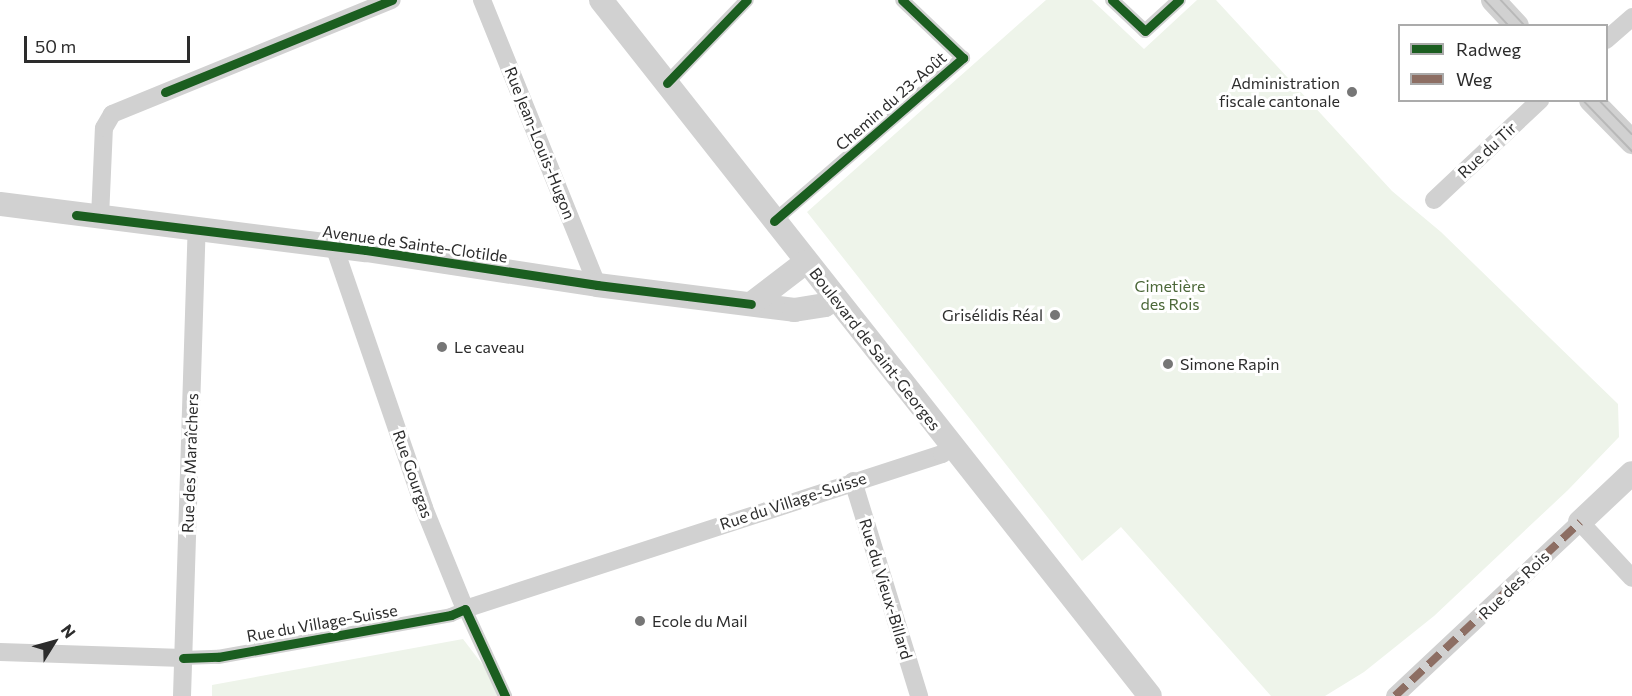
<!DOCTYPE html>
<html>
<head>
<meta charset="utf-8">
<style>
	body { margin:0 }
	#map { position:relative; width:1632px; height:696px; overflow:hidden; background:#fff; font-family:Commissioner,sans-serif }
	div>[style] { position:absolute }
	.green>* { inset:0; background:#eef4ea }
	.pedestrian>* { height:14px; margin:-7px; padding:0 7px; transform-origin:7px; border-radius:7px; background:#d1d1d1 }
	.minor>* { height:18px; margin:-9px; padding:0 9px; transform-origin:9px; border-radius:9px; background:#d1d1d1 }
	.tertiary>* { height:24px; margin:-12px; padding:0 12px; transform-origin:12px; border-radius:12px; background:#d1d1d1 }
	.tram>* { height:1.5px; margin:-0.75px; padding:0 0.75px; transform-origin:0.75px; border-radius:0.75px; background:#b8b8b8 }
	.quiet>* { height:8px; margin-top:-4px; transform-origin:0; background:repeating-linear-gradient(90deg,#8d6e63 0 15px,transparent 0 23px) }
	.cycleway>* { height:9px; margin:-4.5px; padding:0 4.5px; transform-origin:4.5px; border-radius:4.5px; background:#1b5e20 }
	.dots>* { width:16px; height:16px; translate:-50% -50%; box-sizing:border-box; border:3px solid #fff; border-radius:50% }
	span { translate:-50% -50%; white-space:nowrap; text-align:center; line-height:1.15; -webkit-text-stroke:6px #fff; paint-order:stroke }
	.poi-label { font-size:16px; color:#2c2c2c }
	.right { translate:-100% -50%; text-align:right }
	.left { translate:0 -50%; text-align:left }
	.street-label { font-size:16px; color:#2c2c2c }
	.park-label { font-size:16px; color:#4c6839 }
	.legend { position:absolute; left:1398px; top:24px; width:210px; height:78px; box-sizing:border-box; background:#fff; border:2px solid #ababab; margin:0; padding:8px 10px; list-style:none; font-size:18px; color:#2c2c2c }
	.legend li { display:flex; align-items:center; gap:12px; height:30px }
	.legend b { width:30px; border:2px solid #ababab }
	.north { position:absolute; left:24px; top:612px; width:60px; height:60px; -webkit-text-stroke:4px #fff; paint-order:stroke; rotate:53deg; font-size:16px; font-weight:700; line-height:24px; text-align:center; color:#2c2c2c }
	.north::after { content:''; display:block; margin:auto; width:21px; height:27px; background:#2c2c2c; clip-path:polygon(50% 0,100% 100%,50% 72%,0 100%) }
	.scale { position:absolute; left:24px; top:36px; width:166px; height:27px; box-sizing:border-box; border:3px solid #2c2c2c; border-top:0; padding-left:8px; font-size:18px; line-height:21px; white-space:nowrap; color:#2c2c2c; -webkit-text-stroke:4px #fff; paint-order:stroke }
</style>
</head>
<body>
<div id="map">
	<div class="green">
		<div style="clip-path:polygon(1046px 0,1092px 0,1144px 49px,1197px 0,1216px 0,1392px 191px,1441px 232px,1618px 404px,1619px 437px,1568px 490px,1434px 616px,1364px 672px,1325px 696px,1271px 696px,1121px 527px,1082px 561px,807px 212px)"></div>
		<div style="clip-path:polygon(463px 639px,492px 677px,499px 696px,212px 696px,212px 685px)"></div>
	</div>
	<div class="pedestrian">
		<div style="left:1112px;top:0;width:45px;rotate:43.2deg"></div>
		<div style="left:1145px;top:31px;width:46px;rotate:-42.4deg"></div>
		<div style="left:667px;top:83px;width:115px;rotate:-46.1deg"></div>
		<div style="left:774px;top:221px;width:250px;rotate:-40.8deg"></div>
		<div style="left:963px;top:58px;width:84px;rotate:-136.4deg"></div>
		<div style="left:183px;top:658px;width:35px;rotate:-2deg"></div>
		<div style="left:218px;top:657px;width:237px;rotate:-10.2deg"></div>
		<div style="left:451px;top:615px;width:15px;rotate:-23deg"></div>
		<div style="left:465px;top:609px;width:96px;rotate:65.3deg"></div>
	</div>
	<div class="minor">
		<div style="left:482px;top:0;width:307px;rotate:68deg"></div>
		<div style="left:1606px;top:40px;width:35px;rotate:-41deg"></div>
		<div style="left:1434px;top:200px;width:146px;rotate:-43.3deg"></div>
		<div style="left:100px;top:218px;width:90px;rotate:-87.5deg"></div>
		<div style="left:104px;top:128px;width:16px;rotate:-60deg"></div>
		<div style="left:112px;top:114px;width:302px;rotate:-22.2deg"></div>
		<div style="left:334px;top:246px;width:277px;rotate:71deg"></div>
		<div style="left:424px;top:508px;width:109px;rotate:67.9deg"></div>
		<div style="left:465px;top:609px;width:502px;rotate:-18deg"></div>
		<div style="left:942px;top:454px;width:12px;rotate:-35deg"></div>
		<div style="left:853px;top:481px;width:225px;rotate:72.9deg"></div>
		<div style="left:0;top:652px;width:183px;rotate:1.9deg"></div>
		<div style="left:182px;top:696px;width:465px;rotate:-88.2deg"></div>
		<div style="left:1395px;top:696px;width:254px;rotate:-43.2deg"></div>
		<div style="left:1580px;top:522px;width:76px;rotate:47.1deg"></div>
	</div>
	<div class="tertiary">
		<div style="left:601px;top:0;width:886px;rotate:51.73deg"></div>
		<div style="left:1493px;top:0;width:35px;rotate:47deg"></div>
		<div style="left:1591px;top:100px;width:59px;rotate:45.7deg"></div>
		<div style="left:0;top:204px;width:369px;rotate:7.2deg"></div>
		<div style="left:366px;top:250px;width:234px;rotate:8.6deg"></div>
		<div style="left:597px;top:285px;width:199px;rotate:7.2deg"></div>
		<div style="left:794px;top:310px;width:31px;rotate:-9deg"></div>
		<div style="left:825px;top:305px;width:12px;rotate:-35deg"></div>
		<div style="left:751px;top:304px;width:69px;rotate:-37.4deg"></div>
		<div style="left:1580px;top:522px;width:71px;rotate:-43.3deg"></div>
	</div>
	<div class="tram">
		<div style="left:1485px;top:0;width:35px;rotate:47deg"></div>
		<div style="left:1501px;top:0;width:35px;rotate:47deg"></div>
		<div style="left:1583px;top:100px;width:71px;rotate:46.1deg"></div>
		<div style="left:1599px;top:100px;width:47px;rotate:45.9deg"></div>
	</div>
	<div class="quiet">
		<div style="left:1395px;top:696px;width:254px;rotate:-43.2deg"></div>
	</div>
	<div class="cycleway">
		<div style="left:1112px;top:0;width:45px;rotate:43.2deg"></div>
		<div style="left:1145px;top:31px;width:46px;rotate:-42.4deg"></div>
		<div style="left:667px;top:83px;width:115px;rotate:-46.1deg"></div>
		<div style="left:165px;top:92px;width:245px;rotate:-22.1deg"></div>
		<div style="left:76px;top:215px;width:292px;rotate:6.9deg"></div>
		<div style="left:366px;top:250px;width:234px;rotate:8.6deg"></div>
		<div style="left:597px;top:285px;width:155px;rotate:7deg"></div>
		<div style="left:774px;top:221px;width:250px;rotate:-40.8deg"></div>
		<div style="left:963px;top:58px;width:84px;rotate:-136.4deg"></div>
		<div style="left:183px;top:658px;width:35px;rotate:-2deg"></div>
		<div style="left:218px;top:657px;width:237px;rotate:-10.2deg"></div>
		<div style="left:451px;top:615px;width:15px;rotate:-23deg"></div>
		<div style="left:465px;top:609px;width:96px;rotate:65.3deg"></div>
	</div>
	<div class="dots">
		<div style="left:1352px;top:92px;background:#767676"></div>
		<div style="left:1055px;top:315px;background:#767676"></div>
		<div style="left:442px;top:347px;background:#767676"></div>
		<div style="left:1168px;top:364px;background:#767676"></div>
		<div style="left:640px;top:621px;background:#767676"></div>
	</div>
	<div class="poi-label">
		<span class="right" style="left:1340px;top:92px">Administration<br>fiscale cantonale</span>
		<span class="right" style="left:1043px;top:315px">Grisélidis Réal</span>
		<span class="left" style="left:454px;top:347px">Le caveau</span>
		<span class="left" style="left:1180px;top:364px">Simone Rapin</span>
		<span class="left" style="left:652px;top:621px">Ecole du Mail</span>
	</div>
	<div class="street-label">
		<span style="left:891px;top:101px;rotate:-41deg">Chemin du 23-Août</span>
		<span style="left:540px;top:143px;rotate:68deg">Rue Jean-Louis-Hugon</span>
		<span style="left:1487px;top:150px;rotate:-43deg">Rue du Tir</span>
		<span style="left:415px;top:244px;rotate:8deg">Avenue de Sainte-Clotilde</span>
		<span style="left:875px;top:349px;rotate:52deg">Boulevard de Saint-Georges</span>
		<span style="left:190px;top:463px;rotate:-88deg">Rue des Maraîchers</span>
		<span style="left:413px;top:474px;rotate:71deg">Rue Gourgas</span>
		<span style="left:793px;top:501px;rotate:-18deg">Rue du Village-Suisse</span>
		<span style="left:1514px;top:585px;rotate:-44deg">Rue des Rois</span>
		<span style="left:886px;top:589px;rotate:73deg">Rue du Vieux-Billard</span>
		<span style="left:322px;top:623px;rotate:-10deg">Rue du Village-Suisse</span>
	</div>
	<div class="park-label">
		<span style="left:1170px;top:295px">Cimetière<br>des Rois</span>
	</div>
	<ul class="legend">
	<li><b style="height:8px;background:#1b5e20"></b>Radweg</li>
	<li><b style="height:8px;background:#8d6e63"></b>Weg</li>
	</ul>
	<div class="north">N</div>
	<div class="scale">50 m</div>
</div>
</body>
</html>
